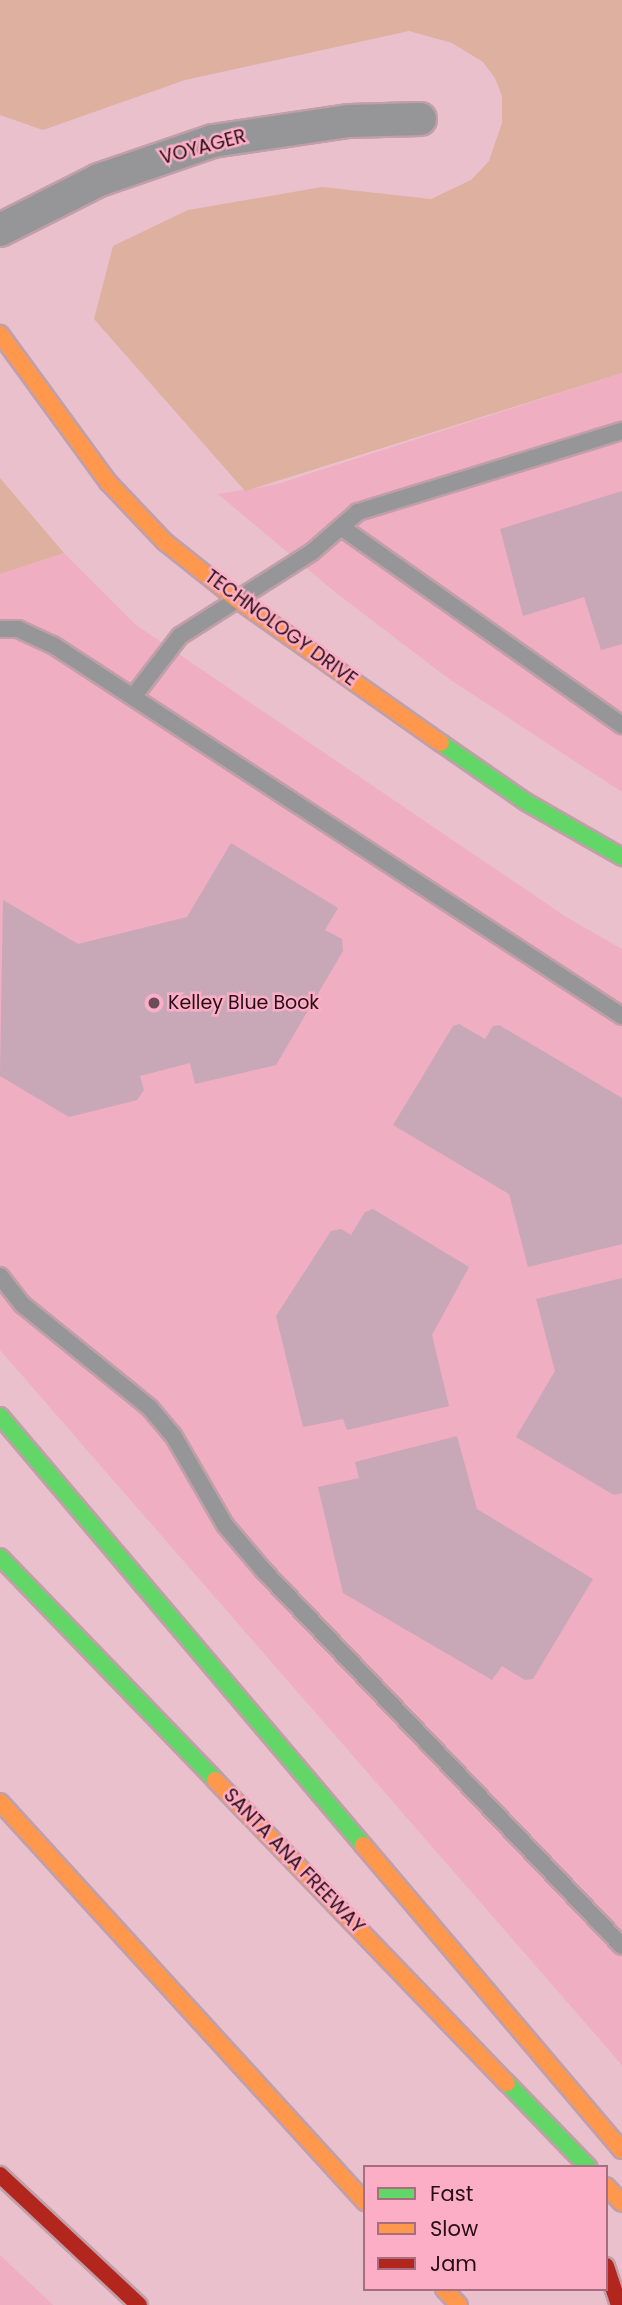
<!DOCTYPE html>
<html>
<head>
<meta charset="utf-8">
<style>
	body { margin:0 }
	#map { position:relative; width:622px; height:2305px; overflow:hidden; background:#eac0cc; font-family:Poppins,sans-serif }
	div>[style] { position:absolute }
	.built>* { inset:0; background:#efaec2 }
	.green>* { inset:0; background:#deb09f }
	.building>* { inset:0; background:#c8a7b7 }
	.roads { filter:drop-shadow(2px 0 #c09fa9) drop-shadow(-2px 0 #c09fa9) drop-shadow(0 2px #c09fa9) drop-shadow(0 -2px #c09fa9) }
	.lane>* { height:16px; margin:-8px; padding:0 8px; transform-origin:8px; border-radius:8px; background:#969698 }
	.street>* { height:32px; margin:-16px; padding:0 16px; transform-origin:16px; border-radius:16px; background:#969698 }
	.fast>* { height:16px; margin:-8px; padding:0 8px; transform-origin:8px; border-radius:8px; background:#63d668 }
	.slow>* { height:16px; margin:-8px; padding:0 8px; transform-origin:8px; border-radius:8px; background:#ff974d }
	.jam>* { height:16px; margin:-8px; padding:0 8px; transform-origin:8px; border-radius:8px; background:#b3261e }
	.dots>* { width:19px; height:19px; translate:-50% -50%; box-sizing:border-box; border:4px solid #fbaec6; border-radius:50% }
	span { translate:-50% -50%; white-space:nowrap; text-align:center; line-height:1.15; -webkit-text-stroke:5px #fbaec6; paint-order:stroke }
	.street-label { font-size:19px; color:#280d17 }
	.poi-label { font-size:19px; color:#280d17 }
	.left { translate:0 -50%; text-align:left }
	.legend { position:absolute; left:363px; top:2165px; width:245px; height:126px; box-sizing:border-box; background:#fbaec6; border:2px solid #a76e80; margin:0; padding:9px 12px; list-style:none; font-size:21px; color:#280d17 }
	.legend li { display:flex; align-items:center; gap:14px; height:35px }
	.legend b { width:35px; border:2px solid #a76e80 }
</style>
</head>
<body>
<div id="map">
	<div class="built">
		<div style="clip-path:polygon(622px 373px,622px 792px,449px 679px,335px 592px,218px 494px,274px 485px)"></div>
		<div style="clip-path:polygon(64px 553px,136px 625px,566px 917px,622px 949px,622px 2065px,0 1350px,0 574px)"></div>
		<div style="clip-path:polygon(0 2255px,53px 2305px,0 2305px)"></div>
	</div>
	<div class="green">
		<div style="clip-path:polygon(0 0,622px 0,622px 373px,245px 491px,94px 319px,113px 246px,188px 210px,322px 187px,431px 199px,471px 180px,489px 161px,502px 123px,502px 96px,495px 78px,483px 62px,452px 43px,409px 31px,185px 80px,43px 130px,0 115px)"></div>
		<div style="clip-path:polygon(0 478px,64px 553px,0 574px)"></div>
	</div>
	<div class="building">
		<div style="clip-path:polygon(622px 491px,622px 644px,601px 650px,584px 597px,523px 616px,500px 529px)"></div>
		<div style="clip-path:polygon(231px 843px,338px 908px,325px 930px,342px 939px,343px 951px,276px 1065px,195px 1084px,190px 1063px,140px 1076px,144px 1090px,137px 1100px,69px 1117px,0 1076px,3px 900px,78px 944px,187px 917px)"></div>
		<div style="clip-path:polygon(459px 1024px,485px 1039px,493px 1026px,499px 1025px,622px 1098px,622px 1244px,528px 1267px,509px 1194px,393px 1125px,453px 1026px)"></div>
		<div style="clip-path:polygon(373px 1209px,469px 1267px,432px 1335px,449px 1406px,347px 1430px,343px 1419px,303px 1427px,276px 1316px,331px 1231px,341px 1229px,351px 1235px,365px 1212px)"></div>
		<div style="clip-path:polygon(622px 1278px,622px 1493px,614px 1495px,516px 1437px,555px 1371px,536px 1299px)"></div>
		<div style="clip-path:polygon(457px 1436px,477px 1509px,593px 1579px,533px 1679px,525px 1680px,502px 1666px,492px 1680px,343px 1593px,318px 1487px,359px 1478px,355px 1462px)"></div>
	</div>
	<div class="roads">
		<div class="lane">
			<div style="left:341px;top:527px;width:344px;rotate:35.2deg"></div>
			<div style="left:0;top:629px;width:18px"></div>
			<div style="left:18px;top:629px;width:38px;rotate:25deg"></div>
			<div style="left:53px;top:645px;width:679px;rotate:33.11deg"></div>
			<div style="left:133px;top:697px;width:77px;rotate:-52.4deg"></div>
			<div style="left:180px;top:636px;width:156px;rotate:-32.5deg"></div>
			<div style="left:312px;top:552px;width:61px;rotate:-41deg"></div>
			<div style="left:358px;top:512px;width:276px;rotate:-17.1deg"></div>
			<div style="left:0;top:1276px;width:37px;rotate:52deg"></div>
			<div style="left:23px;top:1305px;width:164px;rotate:39deg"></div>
			<div style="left:150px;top:1408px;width:35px;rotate:50deg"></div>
			<div style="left:173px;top:1435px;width:104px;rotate:60deg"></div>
			<div style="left:225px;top:1525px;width:60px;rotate:49.7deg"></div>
			<div style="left:264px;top:1571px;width:518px;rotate:46.33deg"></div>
		</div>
		<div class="street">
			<div style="left:0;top:230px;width:111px;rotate:-26.8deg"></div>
			<div style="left:99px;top:180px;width:120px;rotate:-18.9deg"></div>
			<div style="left:213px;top:141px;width:137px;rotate:-8.4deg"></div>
			<div style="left:349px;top:121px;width:71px;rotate:-1.6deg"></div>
		</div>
		<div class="fast">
			<div style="left:441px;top:743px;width:103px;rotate:34.8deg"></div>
			<div style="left:526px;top:802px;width:111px;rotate:29.8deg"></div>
			<div style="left:0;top:1416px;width:562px;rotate:49.76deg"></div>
			<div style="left:0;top:1557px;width:310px;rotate:46deg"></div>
			<div style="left:507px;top:2083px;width:117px;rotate:46deg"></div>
		</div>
		<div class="slow">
			<div style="left:0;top:334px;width:183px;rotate:53.9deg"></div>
			<div style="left:108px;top:482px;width:83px;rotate:46.5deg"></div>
			<div style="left:165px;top:542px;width:93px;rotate:38.5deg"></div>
			<div style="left:238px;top:600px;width:248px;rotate:35.2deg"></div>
			<div style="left:215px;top:1780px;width:421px;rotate:46.1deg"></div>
			<div style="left:0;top:1802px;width:542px;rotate:47.62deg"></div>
			<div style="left:363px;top:1845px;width:400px;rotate:49.7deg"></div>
			<div style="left:606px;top:2186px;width:23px;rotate:47deg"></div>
			<div style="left:444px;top:2289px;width:22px;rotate:47deg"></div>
		</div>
		<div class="jam">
			<div style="left:0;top:2175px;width:190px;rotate:43.1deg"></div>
			<div style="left:606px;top:2266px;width:41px;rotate:71.6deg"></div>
		</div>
	</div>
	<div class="dots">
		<div style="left:154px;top:1003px;background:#6c4c56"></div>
	</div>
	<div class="street-label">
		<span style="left:203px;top:147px;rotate:-15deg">VOYAGER</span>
		<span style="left:281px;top:628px;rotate:36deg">TECHNOLOGY DRIVE</span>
		<span style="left:294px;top:1861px;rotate:46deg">SANTA ANA FREEWAY</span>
	</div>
	<div class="poi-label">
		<span class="left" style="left:168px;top:1003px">Kelley Blue Book</span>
	</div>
	<ul class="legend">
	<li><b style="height:9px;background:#63d668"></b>Fast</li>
	<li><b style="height:9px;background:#ff974d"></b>Slow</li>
	<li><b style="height:9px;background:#b3261e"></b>Jam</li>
	</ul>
</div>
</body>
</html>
